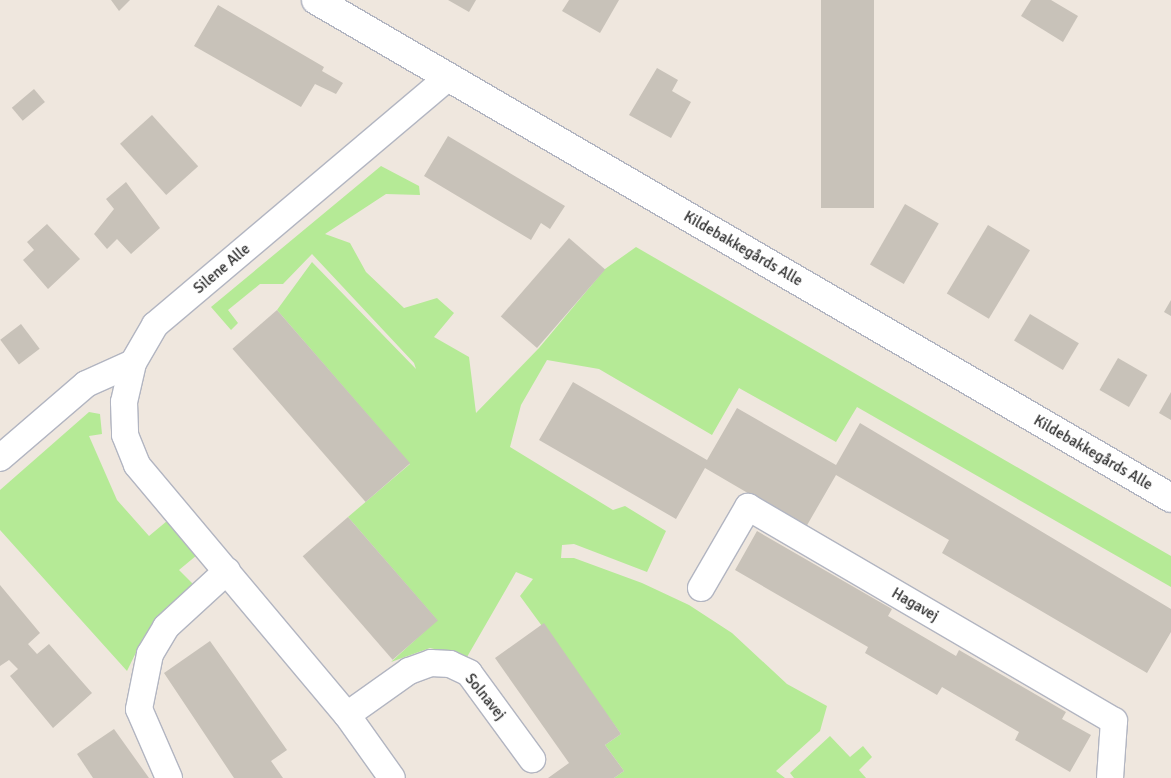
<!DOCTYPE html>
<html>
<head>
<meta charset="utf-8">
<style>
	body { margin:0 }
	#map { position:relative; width:1171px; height:778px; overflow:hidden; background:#efe7de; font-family:Signika,sans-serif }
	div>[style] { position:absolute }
	.green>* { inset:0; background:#b5ea96 }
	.building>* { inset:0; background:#c8c2b9; transform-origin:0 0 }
	.roads { filter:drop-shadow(1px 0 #b2b5c1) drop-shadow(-1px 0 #b2b5c1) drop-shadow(0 1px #b2b5c1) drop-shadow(0 -1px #b2b5c1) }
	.street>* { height:26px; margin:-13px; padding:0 13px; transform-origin:13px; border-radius:13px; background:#fff }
	.secondary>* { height:28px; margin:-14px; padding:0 14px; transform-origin:14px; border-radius:14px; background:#fff }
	span { translate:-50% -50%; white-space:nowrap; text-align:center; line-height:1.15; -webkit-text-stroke:4px #fff; paint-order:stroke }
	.street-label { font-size:15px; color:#2d2d2d }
</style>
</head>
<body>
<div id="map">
	<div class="green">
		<div style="clip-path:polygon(381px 166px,419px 186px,420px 195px,386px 194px,325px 234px,350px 243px,366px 272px,404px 308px,437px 298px,454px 313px,434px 337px,469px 357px,476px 413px,539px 348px,605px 269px,636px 247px,1171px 556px,1171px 587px,857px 407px,836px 442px,739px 388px,712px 435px,599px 369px,547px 360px,521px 405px,510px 447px,613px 510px,625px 506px,666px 531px,647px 572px,574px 544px,562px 545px,561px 558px,574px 558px,642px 583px,689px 605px,732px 633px,787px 684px,827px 706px,820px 731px,776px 771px,785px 778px,614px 778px,624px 771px,605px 745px,621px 734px,520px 596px,533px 579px,516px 572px,467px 657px,430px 648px,391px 662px,437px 620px,348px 517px,410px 464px,277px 310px,312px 262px,416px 369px,414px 363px,312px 254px,283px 284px,260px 284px,228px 310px,238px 323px,231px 330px,211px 307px)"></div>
		<div style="clip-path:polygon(89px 412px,100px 414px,102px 434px,89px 436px,117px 500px,149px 536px,167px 521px,197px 555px,179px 570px,196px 587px,167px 607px,143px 638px,127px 671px,0 530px,0 490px)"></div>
		<div style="clip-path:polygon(830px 736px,850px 757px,863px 746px,872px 757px,859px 770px,866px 778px,794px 778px,790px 773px)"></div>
	</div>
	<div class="building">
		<div style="clip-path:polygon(111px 0,130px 0,119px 11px)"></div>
		<div style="clip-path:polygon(448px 0,476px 0,469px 12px)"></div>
		<div style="clip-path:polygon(569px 0,619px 0,600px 33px,562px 11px)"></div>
		<div style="left:821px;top:0;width:53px;height:208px"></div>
		<div style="clip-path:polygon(1031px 0,1051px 0,1078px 16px,1063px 42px,1021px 16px)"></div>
		<div style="clip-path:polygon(218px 5px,324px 67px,322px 71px,343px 83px,336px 94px,315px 84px,301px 107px,194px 46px)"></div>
		<div style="clip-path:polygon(657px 68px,678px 80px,672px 91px,691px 102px,671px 138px,629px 115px)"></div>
		<div style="left:34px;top:89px;width:17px;height:29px;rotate:50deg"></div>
		<div style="left:152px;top:115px;width:69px;height:43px;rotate:48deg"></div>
		<div style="clip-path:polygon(448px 136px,565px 206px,550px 229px,541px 223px,531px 240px,424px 176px)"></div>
		<div style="clip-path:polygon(126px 182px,160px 228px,131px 254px,117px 239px,107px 249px,94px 234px,114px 209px,106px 199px)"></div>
		<div style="left:905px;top:204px;width:39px;height:70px;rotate:30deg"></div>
		<div style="clip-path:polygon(47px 224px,80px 259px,48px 289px,23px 260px,34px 250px,27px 242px)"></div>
		<div style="left:988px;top:225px;width:49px;height:80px;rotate:31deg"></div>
		<div style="left:569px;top:238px;width:48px;height:104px;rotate:41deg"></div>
		<div style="clip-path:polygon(1171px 300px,1171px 316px,1164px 312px)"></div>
		<div style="left:277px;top:310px;width:203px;height:59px;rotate:49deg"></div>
		<div style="left:1030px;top:314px;width:57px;height:31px;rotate:31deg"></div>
		<div style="left:21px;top:324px;width:31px;height:26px;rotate:53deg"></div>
		<div style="left:1118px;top:358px;width:34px;height:37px;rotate:30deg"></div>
		<div style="clip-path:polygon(573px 382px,707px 460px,737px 408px,836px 465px,860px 423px,1171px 609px,1171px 632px,1147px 673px,942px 553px,949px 540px,836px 475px,806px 527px,705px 468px,676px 519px,539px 440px)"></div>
		<div style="clip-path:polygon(1171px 392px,1171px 420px,1159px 413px)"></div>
		<div style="left:348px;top:517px;width:137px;height:60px;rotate:49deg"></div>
		<div style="clip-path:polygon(757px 531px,892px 609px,888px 616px,956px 656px,959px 650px,1066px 712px,1062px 719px,1091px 735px,1070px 772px,1015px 740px,1019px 732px,942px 687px,937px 695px,865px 653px,868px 647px,735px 570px)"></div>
		<div style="clip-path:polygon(0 585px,40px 633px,28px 644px,37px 654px,49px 644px,92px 693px,53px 728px,10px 676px,18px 669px,9px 660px,0 666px)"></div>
		<div style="clip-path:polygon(544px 623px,621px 734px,605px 745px,624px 771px,614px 778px,548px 778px,569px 763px,495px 658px)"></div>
		<div style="clip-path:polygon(210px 641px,287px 750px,271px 761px,283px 778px,234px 778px,164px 673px)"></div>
		<div style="clip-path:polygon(114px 729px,149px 778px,93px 778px,77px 754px)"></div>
	</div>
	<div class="roads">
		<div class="street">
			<div style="left:133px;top:363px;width:40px;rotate:103deg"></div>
			<div style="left:124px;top:402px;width:33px;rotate:88deg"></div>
			<div style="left:125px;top:435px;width:32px;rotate:68deg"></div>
			<div style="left:137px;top:465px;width:326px;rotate:50deg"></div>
			<div style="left:347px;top:715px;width:77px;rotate:54.5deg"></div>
			<div style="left:0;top:458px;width:113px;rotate:-40.7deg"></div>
			<div style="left:86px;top:384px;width:51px;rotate:-24.1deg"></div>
			<div style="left:133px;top:363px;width:44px;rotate:-59.9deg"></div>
			<div style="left:155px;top:325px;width:384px;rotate:-40.2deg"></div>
			<div style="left:701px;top:588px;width:94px;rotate:-59.9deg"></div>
			<div style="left:748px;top:507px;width:424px;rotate:30.3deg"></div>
			<div style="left:1114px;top:721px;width:57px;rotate:94deg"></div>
			<div style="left:347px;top:715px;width:76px;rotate:-35.4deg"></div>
			<div style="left:409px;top:671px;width:23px;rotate:-20deg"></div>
			<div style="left:431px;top:663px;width:19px;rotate:3deg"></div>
			<div style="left:450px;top:664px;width:21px;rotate:25deg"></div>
			<div style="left:469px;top:673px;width:107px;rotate:53.8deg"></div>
			<div style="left:169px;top:778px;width:75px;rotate:-113.5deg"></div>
			<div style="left:139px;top:709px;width:56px;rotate:-78.7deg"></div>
			<div style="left:150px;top:654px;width:31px;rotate:-59deg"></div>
			<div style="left:166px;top:627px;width:83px;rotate:-42.6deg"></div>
		</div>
		<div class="secondary">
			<div style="left:316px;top:0;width:989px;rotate:30.22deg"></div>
		</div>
	</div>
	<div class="street-label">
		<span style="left:743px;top:249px;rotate:30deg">Kildebakkegårds Alle</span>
		<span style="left:222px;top:269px;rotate:-40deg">Silene Alle</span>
		<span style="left:1093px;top:453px;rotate:30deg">Kildebakkegårds Alle</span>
		<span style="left:915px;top:605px;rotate:30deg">Hagavej</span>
		<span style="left:485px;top:697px;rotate:51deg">Solnavej</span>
	</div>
</div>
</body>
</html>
